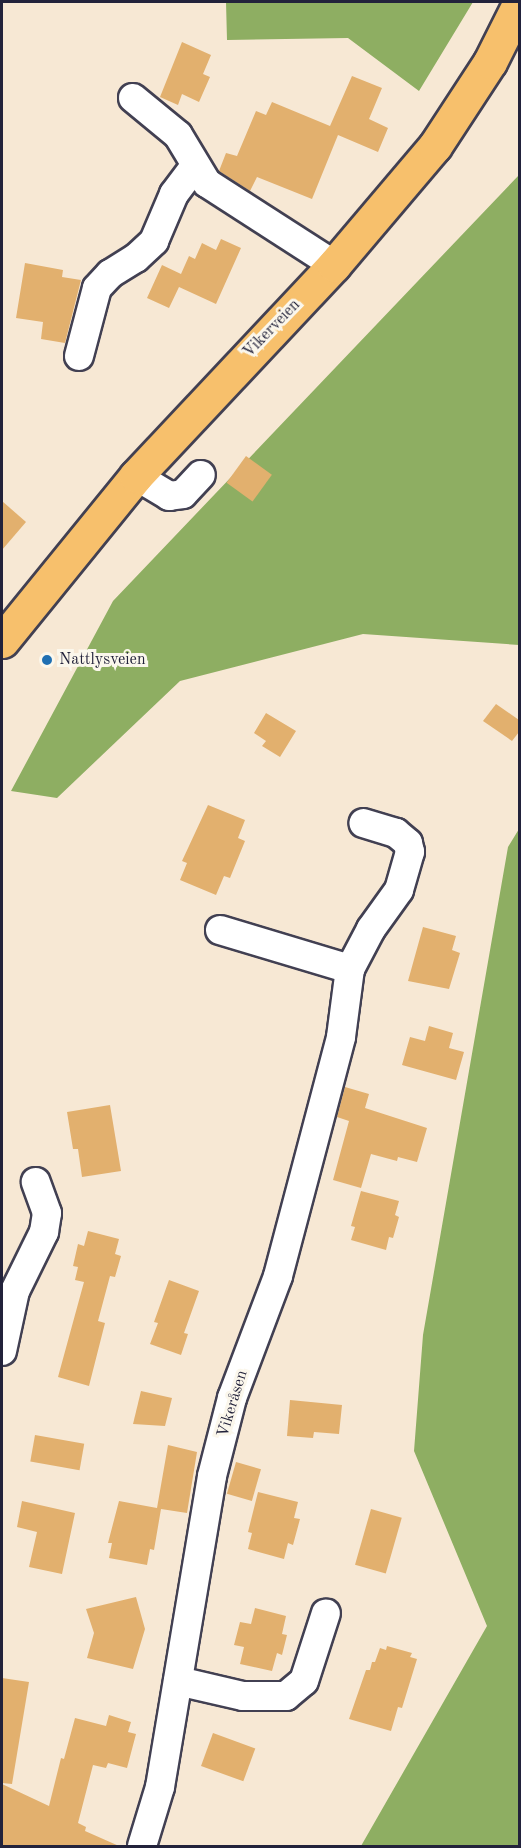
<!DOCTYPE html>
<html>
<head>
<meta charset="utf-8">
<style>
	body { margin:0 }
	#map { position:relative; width:521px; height:1848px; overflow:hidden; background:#f7e8d4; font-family:"Old Standard TT",serif }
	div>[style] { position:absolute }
	.forest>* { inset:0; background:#8eae62 }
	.building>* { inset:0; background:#e2b06e; transform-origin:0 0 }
	.roads { filter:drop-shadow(2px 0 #424052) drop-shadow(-2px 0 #424052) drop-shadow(0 2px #424052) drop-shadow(0 -2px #424052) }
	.minor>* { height:28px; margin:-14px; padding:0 14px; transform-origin:14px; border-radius:14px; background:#fff }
	.major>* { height:33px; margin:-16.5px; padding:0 16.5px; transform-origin:16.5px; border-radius:16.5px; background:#f7c06c }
	.dots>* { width:16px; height:16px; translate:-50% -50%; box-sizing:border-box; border:3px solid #fbf7ec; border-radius:50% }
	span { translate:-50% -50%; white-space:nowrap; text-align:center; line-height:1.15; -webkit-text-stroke:6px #fbf7ec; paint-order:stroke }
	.street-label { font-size:16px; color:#22223b }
	.poi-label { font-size:16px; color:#22223b }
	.left { translate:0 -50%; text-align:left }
	.frame { position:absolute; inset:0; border:3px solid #22223b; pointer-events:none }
</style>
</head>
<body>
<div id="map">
	<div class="forest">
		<div style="clip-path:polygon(226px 2px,473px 2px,419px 91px,348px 38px,227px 40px)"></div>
		<div style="clip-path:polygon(519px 175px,519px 645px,363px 634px,180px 681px,57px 798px,11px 791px,113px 601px)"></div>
		<div style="clip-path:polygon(519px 829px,519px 1846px,361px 1846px,487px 1626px,414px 1451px,423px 1335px,508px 847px)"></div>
	</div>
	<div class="building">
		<div style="clip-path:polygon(182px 42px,211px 55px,203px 74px,210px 77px,199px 102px,182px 94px,178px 105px,160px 97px)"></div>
		<div style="clip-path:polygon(352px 76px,382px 88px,369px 119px,388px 128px,378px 152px,338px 135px,312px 199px,257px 177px,250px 191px,219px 171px,226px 153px,237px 156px,256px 111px,266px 115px,272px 102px,330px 126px)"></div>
		<div style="clip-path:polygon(221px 239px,241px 248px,216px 304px,179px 287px,169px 308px,147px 298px,162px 265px,181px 274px,189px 256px,195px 259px,202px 243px,216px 250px)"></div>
		<div style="clip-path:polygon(25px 263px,63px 270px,62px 277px,81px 280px,65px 343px,41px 339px,43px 322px,16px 318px)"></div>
		<div style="left:246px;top:456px;width:32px;height:33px;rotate:36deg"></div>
		<div style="clip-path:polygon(2px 501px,26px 522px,2px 550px)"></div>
		<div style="clip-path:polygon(496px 704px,519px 720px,519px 732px,512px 741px,483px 721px)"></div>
		<div style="clip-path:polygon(266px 713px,296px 731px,280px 757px,262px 746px,266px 741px,254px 733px)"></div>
		<div style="clip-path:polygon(208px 805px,245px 820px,238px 838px,245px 841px,230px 878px,224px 876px,216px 895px,180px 880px,187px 863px,182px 861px)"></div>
		<div style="clip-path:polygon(423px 927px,456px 936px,452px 950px,460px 953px,449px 989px,408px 981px)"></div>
		<div style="clip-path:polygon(429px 1026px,453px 1033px,449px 1048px,464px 1052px,456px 1080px,402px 1065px,410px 1037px,425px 1041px)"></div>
		<div style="clip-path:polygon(345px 1087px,369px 1094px,365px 1108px,427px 1128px,417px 1162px,398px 1157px,397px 1161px,371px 1154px,361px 1188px,333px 1180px,349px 1121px,337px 1117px)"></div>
		<div style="clip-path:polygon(110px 1105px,121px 1171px,82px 1177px,78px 1149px,73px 1149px,67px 1112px)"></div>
		<div style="clip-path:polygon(361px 1191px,399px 1201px,395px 1215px,399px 1217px,393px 1238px,389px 1237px,386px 1250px,351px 1240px,355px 1227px,351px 1226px)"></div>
		<div style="clip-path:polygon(88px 1231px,119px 1239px,115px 1254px,121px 1256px,115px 1277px,110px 1276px,98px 1321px,105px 1323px,89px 1386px,58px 1377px,84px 1282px,75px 1280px,78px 1267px,73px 1266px,78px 1244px,84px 1246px)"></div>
		<div style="clip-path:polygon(169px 1280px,199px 1291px,184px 1333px,188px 1334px,181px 1355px,150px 1344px,158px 1323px,154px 1322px)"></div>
		<div style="clip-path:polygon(141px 1391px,172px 1398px,165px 1426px,133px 1424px)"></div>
		<div style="clip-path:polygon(290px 1400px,342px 1405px,339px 1434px,314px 1432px,313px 1438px,287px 1436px)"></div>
		<div style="left:35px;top:1435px;width:50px;height:27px;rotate:10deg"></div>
		<div style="clip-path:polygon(168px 1445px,197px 1452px,187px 1513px,161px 1509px,154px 1550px,150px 1549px,147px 1565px,109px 1558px,112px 1543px,108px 1543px,119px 1501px,157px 1508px)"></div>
		<div style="left:236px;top:1462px;width:26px;height:33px;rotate:16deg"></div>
		<div style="clip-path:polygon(258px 1492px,298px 1502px,294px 1518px,300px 1519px,293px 1545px,288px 1543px,284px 1559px,248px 1549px,252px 1533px,248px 1532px)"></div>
		<div style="clip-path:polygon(22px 1501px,75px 1513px,62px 1574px,29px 1567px,37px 1532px,17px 1527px)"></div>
		<div style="left:371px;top:1509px;width:32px;height:58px;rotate:16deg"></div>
		<div style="clip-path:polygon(136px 1597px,145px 1629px,133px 1669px,87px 1658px,94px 1633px,86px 1609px)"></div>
		<div style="clip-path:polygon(255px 1608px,286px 1616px,282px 1634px,287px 1635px,282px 1655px,277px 1653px,272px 1671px,240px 1664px,244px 1647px,234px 1645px,240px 1622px,251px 1624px)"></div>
		<div style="clip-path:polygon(387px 1646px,412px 1653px,410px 1657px,417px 1659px,402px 1708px,398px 1707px,391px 1731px,349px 1719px,366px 1670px,370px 1670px,372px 1662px,375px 1662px,380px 1648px,386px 1650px)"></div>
		<div style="clip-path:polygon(2px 1678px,29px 1682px,12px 1784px,2px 1783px)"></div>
		<div style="clip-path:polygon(109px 1715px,131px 1722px,128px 1732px,136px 1734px,127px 1768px,108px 1763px,106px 1768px,93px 1765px,78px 1823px,86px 1827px,85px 1831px,119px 1846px,2px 1846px,2px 1784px,49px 1806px,61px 1758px,64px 1759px,75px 1718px,106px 1726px)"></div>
		<div style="left:213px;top:1733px;width:45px;height:35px;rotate:20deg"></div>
	</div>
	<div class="roads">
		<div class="minor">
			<div style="left:133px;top:98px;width:58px;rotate:39.4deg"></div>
			<div style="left:178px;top:135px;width:56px;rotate:58.9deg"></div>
			<div style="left:207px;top:183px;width:151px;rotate:32.8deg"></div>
			<div style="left:79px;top:356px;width:70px;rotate:-75.2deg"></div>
			<div style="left:97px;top:288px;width:19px;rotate:-47deg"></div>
			<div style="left:110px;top:274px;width:31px;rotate:-32deg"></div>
			<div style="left:136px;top:258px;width:25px;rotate:-43deg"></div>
			<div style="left:154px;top:241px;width:51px;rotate:-66.9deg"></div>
			<div style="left:174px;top:194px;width:35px;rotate:-53deg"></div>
			<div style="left:136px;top:476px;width:39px;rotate:31deg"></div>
			<div style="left:169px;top:496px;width:14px;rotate:-8deg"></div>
			<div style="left:183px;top:494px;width:26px;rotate:-47deg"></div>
			<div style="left:220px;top:930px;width:136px;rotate:16.7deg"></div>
			<div style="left:350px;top:969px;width:45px;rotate:-62.3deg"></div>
			<div style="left:371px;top:929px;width:48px;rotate:-54.3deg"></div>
			<div style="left:399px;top:890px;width:40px;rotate:-74deg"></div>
			<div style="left:410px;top:852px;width:9px;rotate:-103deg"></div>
			<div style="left:408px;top:843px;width:16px;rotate:-140deg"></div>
			<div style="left:396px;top:833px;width:34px;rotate:-163deg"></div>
			<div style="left:2px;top:1351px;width:61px;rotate:-77.8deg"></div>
			<div style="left:15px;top:1291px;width:66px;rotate:-63.8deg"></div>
			<div style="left:44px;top:1232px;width:19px;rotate:-81deg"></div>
			<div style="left:47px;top:1213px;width:33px;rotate:-110deg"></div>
			<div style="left:178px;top:1681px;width:67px;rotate:13deg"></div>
			<div style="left:243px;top:1696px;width:43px"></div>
			<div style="left:286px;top:1696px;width:23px;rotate:-40deg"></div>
			<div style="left:304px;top:1681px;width:71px;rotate:-72.1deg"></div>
			<div style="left:142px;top:1846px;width:62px;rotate:-73deg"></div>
			<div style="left:160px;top:1787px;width:315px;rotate:-80.5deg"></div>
			<div style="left:212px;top:1476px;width:81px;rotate:-75.6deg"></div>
			<div style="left:232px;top:1398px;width:130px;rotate:-69.3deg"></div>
			<div style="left:278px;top:1276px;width:247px;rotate:-75.2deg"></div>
			<div style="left:341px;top:1037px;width:69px;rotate:-82.5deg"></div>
		</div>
		<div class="major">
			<div style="left:2px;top:641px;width:213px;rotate:-50.9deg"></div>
			<div style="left:136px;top:476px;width:289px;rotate:-46.8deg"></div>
			<div style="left:334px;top:265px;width:156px;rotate:-49.7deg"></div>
			<div style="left:435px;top:146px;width:100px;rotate:-56.8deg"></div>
			<div style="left:490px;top:62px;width:67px;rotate:-63.4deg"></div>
		</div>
	</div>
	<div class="dots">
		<div style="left:47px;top:660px;background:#1f6fb2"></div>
	</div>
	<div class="street-label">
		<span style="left:272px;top:329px;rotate:-46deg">Vikerveien</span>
		<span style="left:233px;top:1404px;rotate:-73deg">Vikeråsen</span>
	</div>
	<div class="poi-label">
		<span class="left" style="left:59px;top:660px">Nattlysveien</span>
	</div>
	<div class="frame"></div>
</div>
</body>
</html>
